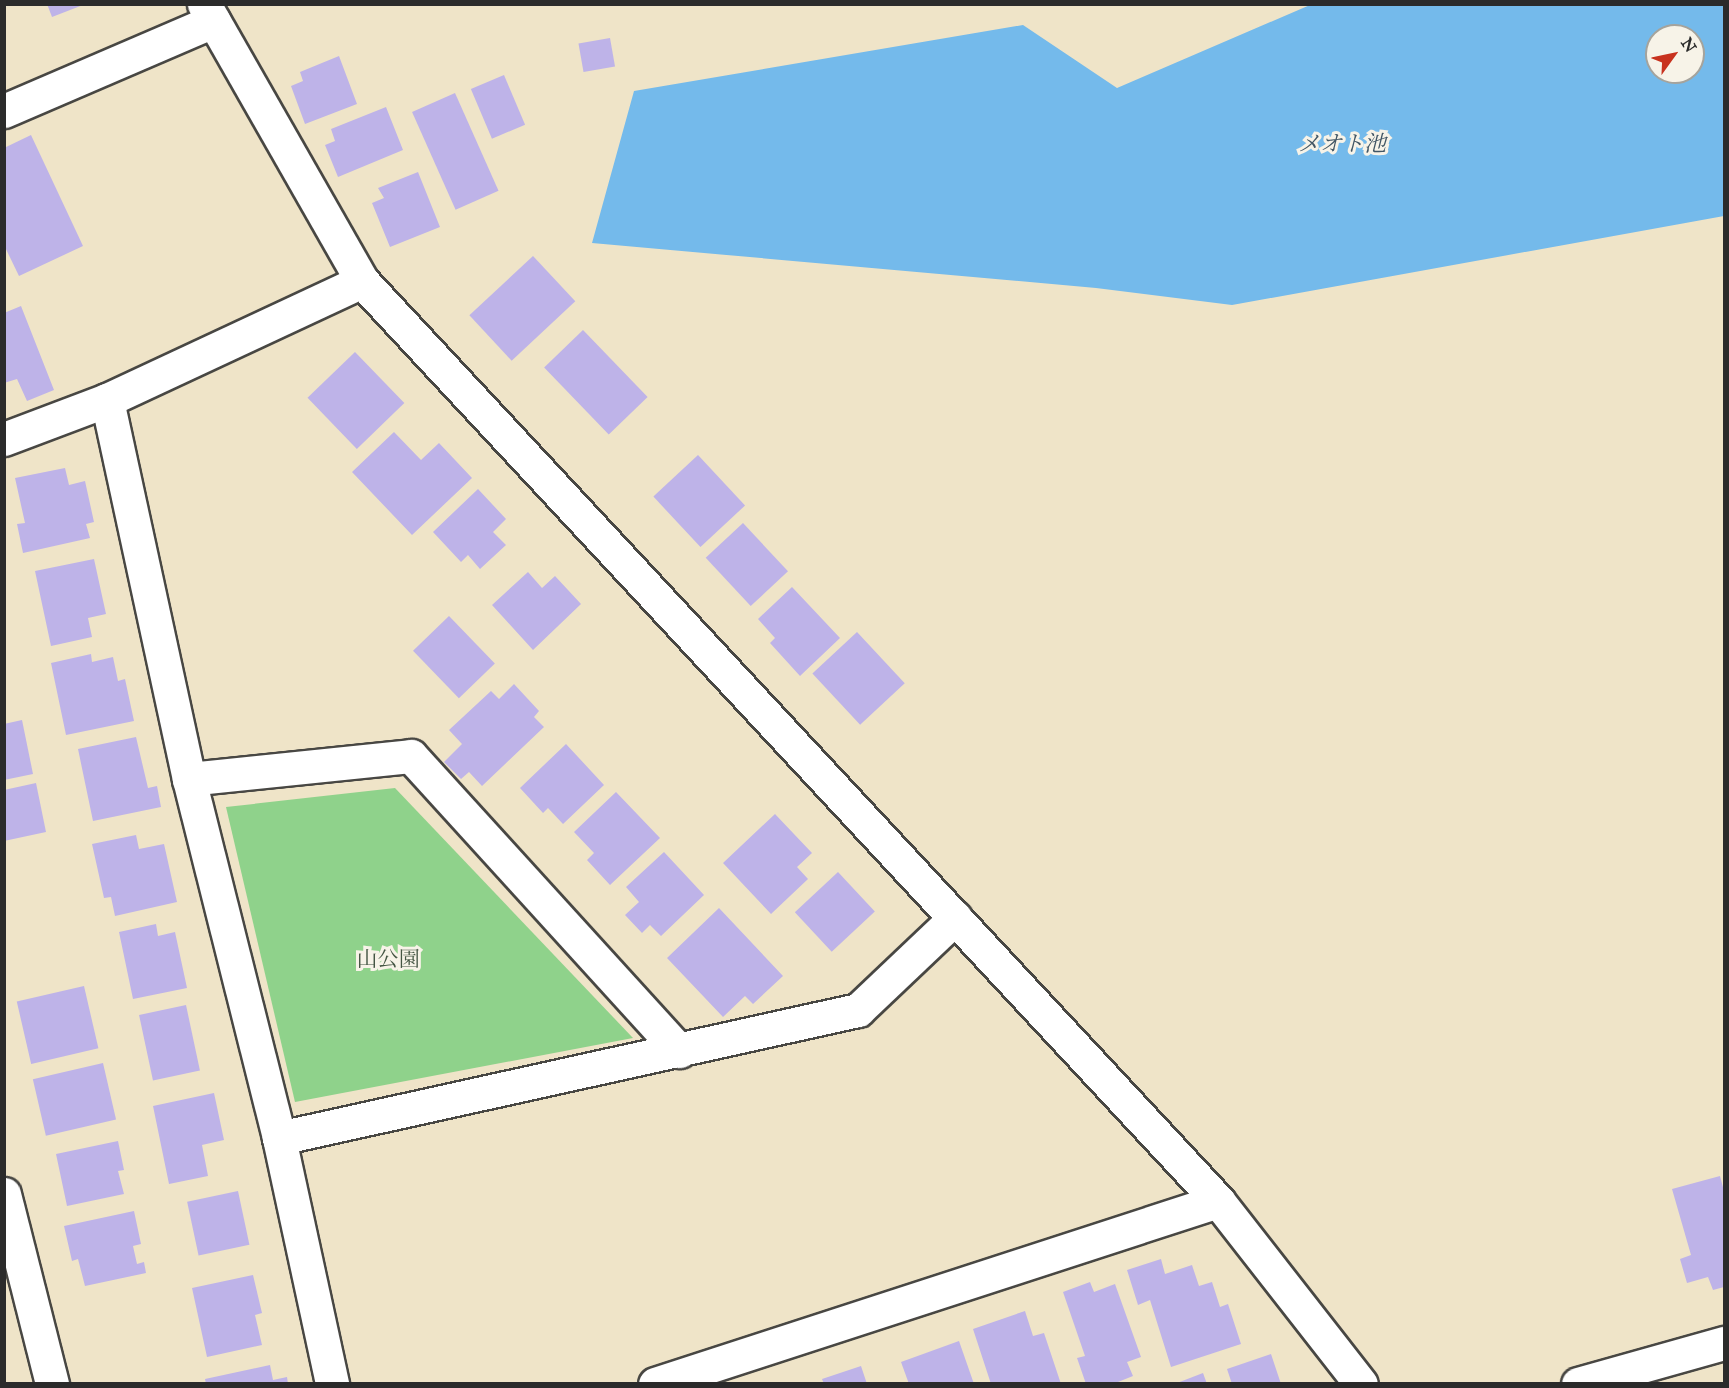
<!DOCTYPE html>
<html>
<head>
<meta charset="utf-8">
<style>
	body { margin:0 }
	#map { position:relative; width:1729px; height:1388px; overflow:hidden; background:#efe4c8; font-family:"IM FELL Great Primer","Noto Serif JP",serif }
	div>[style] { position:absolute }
	.green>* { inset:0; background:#8fd28b }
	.water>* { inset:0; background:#74baeb }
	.building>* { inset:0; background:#beb3e8; transform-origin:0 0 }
	.roads { filter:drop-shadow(2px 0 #484743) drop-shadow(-2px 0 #484743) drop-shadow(0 2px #484743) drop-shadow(0 -2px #484743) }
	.street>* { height:33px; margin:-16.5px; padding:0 16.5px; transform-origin:16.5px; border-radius:16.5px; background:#fff }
	.secondary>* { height:33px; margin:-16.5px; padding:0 16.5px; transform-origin:16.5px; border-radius:16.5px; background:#fff }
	span { translate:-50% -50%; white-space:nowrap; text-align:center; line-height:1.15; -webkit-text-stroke:6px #f7f3e8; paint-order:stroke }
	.park-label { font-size:21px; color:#445543 }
	.water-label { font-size:22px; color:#415665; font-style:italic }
	.frame { position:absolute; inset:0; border:6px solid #2b2b2b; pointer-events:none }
	.north { position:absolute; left:1645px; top:24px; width:60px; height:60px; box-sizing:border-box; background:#f7f3e8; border:2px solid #a5a39c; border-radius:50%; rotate:57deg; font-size:16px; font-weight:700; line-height:24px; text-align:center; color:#2b2b2b }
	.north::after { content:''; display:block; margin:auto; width:21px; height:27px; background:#c8321e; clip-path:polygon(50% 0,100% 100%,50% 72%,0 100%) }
</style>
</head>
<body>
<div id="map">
	<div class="green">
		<div style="clip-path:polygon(395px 788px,633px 1038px,295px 1102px,226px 807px)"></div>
	</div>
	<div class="water">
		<div style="clip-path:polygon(evenodd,1310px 5px,1724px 5px,1724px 216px,1232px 305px,1096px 288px,592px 243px,634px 91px,1023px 25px,1117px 88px,1310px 5px,1657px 36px,1693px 36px,1693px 72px,1657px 72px,1657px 36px)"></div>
	</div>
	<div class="building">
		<div style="clip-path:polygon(47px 4px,83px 4px,83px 5px,52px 17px)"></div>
		<div style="left:610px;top:38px;width:29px;height:32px;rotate:80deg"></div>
		<div style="clip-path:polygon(339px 56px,357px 104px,305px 124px,291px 86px,303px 81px,300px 72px)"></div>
		<div style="left:504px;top:75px;width:54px;height:36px;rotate:67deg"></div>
		<div style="left:455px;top:93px;width:107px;height:47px;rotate:66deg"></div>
		<div style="clip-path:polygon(386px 107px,403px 150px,338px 177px,325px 145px,335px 141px,331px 129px)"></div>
		<div style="clip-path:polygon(31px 135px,83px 246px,19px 276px,4px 245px,4px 148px)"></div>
		<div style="clip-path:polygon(418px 172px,440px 227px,390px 247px,372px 203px,384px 198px,378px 188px)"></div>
		<div style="left:533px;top:256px;width:62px;height:87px;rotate:47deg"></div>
		<div style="clip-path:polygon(21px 306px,54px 390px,27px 401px,17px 379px,4px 383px,4px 313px)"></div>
		<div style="left:583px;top:330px;width:93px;height:54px;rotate:46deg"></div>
		<div style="left:355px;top:352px;width:71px;height:66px;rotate:46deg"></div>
		<div style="clip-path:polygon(394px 432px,421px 460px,439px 443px,472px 478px,412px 535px,352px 472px)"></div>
		<div style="left:698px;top:455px;width:69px;height:61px;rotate:47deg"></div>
		<div style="clip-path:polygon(65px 468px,69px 485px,85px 481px,94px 522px,86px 524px,90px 538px,23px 553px,17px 524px,25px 523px,15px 478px)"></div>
		<div style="clip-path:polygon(478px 489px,506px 519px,493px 532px,506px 545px,480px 569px,468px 555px,461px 562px,433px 532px)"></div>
		<div style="left:743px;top:523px;width:66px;height:51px;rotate:47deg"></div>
		<div style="clip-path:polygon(94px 559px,106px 614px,88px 618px,92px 637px,51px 646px,35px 571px)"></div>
		<div style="clip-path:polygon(528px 572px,542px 588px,555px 576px,581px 604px,533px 650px,492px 605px)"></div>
		<div style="clip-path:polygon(792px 587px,840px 638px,800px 676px,770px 643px,775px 638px,758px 619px)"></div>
		<div style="left:449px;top:616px;width:66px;height:50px;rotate:46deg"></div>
		<div style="left:857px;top:632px;width:70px;height:61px;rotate:47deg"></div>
		<div style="clip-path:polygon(91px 654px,92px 662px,113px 657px,118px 681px,125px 679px,134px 721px,66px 735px,51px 663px)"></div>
		<div style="clip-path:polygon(514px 684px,539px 711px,534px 717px,544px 727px,482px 786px,469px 772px,461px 779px,444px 762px,462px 744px,449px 730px,491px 691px,499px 699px)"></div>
		<div style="clip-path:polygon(22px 720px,33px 774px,4px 780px,4px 724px)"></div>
		<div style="clip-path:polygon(136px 737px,148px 788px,157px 786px,161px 807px,93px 821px,78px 749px)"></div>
		<div style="clip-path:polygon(566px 744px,604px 785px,563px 824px,548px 808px,543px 813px,520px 788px)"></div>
		<div style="clip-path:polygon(36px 783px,46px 832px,4px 841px,4px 790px)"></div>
		<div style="clip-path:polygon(616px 792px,660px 838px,610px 885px,587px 860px,594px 853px,574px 832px)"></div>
		<div style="clip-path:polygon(775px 814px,812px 853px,797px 867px,808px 879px,771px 914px,723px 863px)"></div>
		<div style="clip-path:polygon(136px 835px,139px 849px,164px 844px,177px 902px,115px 916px,111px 897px,104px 898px,92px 844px)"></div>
		<div style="clip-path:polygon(664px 852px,704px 895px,661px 936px,650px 925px,642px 933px,625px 915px,639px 902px,626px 887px)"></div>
		<div style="left:838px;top:872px;width:54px;height:59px;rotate:47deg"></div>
		<div style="clip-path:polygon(719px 908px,783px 976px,753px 1004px,745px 996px,723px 1017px,667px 958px)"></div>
		<div style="clip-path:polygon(156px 924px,158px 936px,175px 932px,187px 988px,133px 999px,119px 932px)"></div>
		<div style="left:84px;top:986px;width:64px;height:69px;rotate:77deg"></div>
		<div style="left:186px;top:1005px;width:67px;height:48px;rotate:78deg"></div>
		<div style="left:103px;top:1063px;width:58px;height:72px;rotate:77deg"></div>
		<div style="clip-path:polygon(214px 1093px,224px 1140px,202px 1145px,208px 1176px,169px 1184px,153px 1106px)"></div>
		<div style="clip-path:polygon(118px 1141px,124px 1170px,118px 1171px,124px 1194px,67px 1206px,56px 1154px)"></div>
		<div style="clip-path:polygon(1720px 1176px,1724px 1191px,1724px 1287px,1713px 1290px,1708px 1277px,1687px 1283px,1680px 1259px,1691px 1255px,1672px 1189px)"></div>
		<div style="left:238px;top:1191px;width:55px;height:52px;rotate:78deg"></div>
		<div style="clip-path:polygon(134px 1211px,141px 1244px,133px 1246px,137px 1264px,144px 1262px,146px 1273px,85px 1286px,78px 1259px,72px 1261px,64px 1226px)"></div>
		<div style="clip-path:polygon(1161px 1259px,1165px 1274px,1192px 1265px,1199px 1286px,1212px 1282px,1220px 1307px,1228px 1304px,1241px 1344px,1171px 1367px,1150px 1300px,1138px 1305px,1127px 1270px)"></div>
		<div style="clip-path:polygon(253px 1275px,262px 1313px,255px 1315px,262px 1345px,207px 1357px,192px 1288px)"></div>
		<div style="clip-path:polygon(1090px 1282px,1094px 1292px,1115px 1284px,1141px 1357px,1127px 1362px,1133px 1376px,1113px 1384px,1086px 1384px,1077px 1358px,1085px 1356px,1063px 1292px)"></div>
		<div style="clip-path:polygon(1025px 1311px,1033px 1336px,1044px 1333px,1061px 1384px,991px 1384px,973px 1329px)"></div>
		<div style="clip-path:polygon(959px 1341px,974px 1384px,909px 1384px,901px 1362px)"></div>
		<div style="clip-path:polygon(1271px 1354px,1281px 1384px,1232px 1384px,1227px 1369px)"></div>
		<div style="clip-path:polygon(270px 1365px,273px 1380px,287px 1377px,288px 1384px,206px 1384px,205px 1379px)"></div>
		<div style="clip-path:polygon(861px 1366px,867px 1384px,824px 1384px,822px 1379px)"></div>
		<div style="clip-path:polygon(1203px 1373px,1207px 1384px,1177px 1384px,1177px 1383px)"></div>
	</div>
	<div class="roads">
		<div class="street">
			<div style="left:204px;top:4px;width:319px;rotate:60.3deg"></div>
			<div style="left:362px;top:281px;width:1257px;rotate:47.06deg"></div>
			<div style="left:1218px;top:1201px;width:232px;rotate:52deg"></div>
			<div style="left:107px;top:400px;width:388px;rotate:77.8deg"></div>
			<div style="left:189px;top:779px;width:370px;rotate:75.9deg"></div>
			<div style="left:279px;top:1138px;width:252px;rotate:77.8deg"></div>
			<div style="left:4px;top:439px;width:110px;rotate:-20.7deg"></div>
			<div style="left:107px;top:400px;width:281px;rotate:-25deg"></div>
			<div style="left:189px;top:779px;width:223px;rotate:-5.9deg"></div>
			<div style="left:411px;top:756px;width:399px;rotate:47.7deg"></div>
			<div style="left:279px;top:1138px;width:593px;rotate:-12.47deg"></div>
			<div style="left:858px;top:1010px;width:134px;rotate:-43.5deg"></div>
			<div style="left:4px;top:1194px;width:196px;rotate:75.8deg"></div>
			<div style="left:655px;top:1384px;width:592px;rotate:-18.01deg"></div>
			<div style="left:1578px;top:1384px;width:152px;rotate:-15.7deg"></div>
		</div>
		<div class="secondary">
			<div style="left:4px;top:111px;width:228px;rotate:-23.3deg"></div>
		</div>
	</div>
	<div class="park-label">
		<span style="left:388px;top:959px">山公園</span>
	</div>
	<div class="water-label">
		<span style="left:1342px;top:144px">メオト池</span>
	</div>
	<div class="frame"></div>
	<div class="north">N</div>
</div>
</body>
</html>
